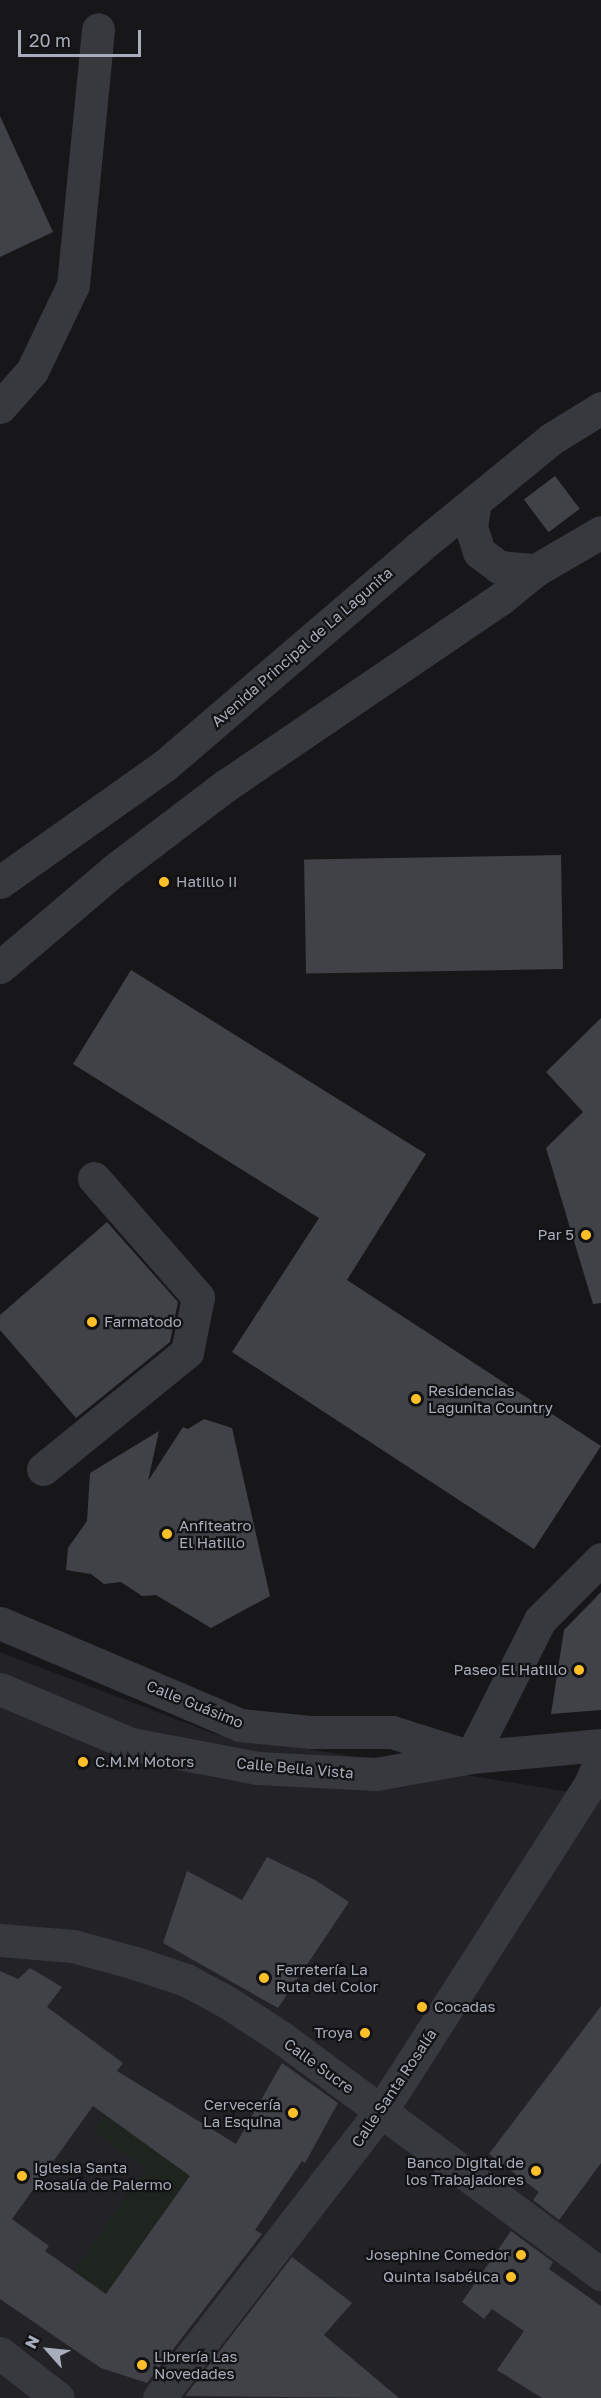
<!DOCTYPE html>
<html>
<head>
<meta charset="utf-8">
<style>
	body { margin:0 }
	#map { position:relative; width:601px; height:2398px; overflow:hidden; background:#17171a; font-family:"Golos Text",sans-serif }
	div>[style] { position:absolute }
	.built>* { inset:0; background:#232327 }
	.green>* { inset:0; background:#1d251e }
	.building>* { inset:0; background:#414247; transform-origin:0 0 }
	.minor>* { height:33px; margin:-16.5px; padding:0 16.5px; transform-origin:16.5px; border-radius:16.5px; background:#38393f }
	.dots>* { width:16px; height:16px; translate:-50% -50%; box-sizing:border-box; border:3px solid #121215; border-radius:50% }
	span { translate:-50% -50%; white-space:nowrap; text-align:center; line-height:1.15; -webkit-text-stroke:4.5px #121215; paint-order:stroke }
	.street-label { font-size:15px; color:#a8adbb }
	.poi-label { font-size:15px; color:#a8adbb }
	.left { translate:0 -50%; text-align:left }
	.right { translate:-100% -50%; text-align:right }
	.north { position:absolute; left:18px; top:2320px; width:60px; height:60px; -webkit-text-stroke:4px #121215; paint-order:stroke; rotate:297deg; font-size:16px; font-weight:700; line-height:24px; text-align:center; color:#a8adbb }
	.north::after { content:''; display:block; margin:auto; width:21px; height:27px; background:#a8adbb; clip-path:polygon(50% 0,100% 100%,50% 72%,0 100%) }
	.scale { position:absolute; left:18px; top:30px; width:123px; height:27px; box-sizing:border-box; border:3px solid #a8adbb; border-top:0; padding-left:8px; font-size:18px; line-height:21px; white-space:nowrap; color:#a8adbb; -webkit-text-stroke:4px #121215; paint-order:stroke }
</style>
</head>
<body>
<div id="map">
	<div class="built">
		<div style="clip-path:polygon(0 1652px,215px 1734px,601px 1797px,601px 2398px,0 2398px)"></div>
	</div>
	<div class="green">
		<div style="clip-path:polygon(131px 2077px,158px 2096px,190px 2176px,106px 2294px,74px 2271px,146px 2169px,93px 2131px)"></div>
	</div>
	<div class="building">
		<div style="clip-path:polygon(0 116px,53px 232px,0 257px)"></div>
		<div style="left:555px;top:476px;width:41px;height:39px;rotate:53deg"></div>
		<div style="left:561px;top:855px;width:114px;height:257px;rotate:89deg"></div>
		<div style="clip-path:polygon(131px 970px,426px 1154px,347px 1280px,601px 1446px,534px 1549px,232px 1352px,319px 1218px,73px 1064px)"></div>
		<div style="clip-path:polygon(601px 1018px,601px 1303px,593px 1304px,546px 1148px,583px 1112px,546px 1072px)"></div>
		<div style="clip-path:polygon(107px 1222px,178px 1302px,170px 1342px,76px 1418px,0 1330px,0 1315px)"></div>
		<div style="clip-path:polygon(204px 1419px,232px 1428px,270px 1596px,211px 1628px,156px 1595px,142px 1596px,121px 1582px,104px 1584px,91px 1574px,66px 1570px,68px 1548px,87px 1521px,90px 1473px,159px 1431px,148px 1481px,183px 1427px,188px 1429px)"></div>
		<div style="clip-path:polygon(601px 1592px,601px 1710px,551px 1714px,564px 1630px)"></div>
		<div style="clip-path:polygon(267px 1857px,315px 1880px,349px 1902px,278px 2008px,163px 1943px,187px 1871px,242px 1900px)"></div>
		<div style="clip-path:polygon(evenodd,30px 1968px,62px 1987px,47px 2007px,123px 2063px,117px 2071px,236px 2144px,282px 2063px,338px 2103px,305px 2163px,302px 2161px,255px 2230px,262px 2234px,147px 2383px,101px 2368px,0 2299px,0 1971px,18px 1979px,30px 1968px,93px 2106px,190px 2176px,106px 2294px,45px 2251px,49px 2246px,12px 2219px,93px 2106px)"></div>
		<div style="clip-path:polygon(601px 2006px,601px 2163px,559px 2220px,533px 2200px,539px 2192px,489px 2154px)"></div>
		<div style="clip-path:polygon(511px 2231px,553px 2262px,549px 2269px,601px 2306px,601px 2398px,542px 2398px,497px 2370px,524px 2331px,492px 2309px,484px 2319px,462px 2302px)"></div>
		<div style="clip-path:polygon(292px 2257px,352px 2303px,324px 2335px,399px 2398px,185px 2396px)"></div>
	</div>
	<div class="minor">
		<div style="left:0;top:407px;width:48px;rotate:-48.4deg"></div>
		<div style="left:32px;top:371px;width:95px;rotate:-64.5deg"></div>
		<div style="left:73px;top:285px;width:257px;rotate:-84.4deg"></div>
		<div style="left:475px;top:501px;width:26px;rotate:99deg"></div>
		<div style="left:471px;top:527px;width:26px;rotate:72deg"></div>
		<div style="left:479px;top:552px;width:25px;rotate:37deg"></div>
		<div style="left:499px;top:567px;width:37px;rotate:5deg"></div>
		<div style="left:0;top:882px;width:201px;rotate:-35.3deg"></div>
		<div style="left:164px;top:766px;width:335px;rotate:-40.6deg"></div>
		<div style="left:418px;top:548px;width:172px;rotate:-39.3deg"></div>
		<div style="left:551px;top:439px;width:59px;rotate:-31.8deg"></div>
		<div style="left:0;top:967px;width:148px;rotate:-40.3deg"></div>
		<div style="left:113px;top:871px;width:141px;rotate:-37.2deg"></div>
		<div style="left:225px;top:786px;width:331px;rotate:-34.2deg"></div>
		<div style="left:499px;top:600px;width:48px;rotate:-39deg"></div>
		<div style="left:536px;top:570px;width:75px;rotate:-30.3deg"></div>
		<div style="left:43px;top:1469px;width:186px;rotate:-39.1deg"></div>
		<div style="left:187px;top:1352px;width:56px;rotate:-78.7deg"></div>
		<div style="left:198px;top:1297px;width:158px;rotate:-131.2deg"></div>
		<div style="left:0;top:1623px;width:261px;rotate:23deg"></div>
		<div style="left:240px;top:1725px;width:70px;rotate:5.7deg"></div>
		<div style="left:310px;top:1732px;width:82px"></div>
		<div style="left:392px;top:1732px;width:83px;rotate:17.6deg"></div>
		<div style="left:471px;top:1757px;width:153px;rotate:-63.3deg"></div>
		<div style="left:540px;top:1620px;width:86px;rotate:-45deg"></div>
		<div style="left:0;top:1689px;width:142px;rotate:22.8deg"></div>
		<div style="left:131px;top:1744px;width:129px;rotate:10.7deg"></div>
		<div style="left:258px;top:1768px;width:118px;rotate:2.9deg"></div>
		<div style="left:376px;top:1774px;width:97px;rotate:-10.1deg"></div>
		<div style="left:471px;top:1757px;width:131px;rotate:-5.3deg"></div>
		<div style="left:0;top:1940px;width:73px;rotate:4.7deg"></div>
		<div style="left:73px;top:1946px;width:64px;rotate:15.3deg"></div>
		<div style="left:135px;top:1963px;width:54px;rotate:18.4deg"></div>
		<div style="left:186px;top:1980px;width:47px;rotate:28.2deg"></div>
		<div style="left:227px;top:2002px;width:66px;rotate:33.2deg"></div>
		<div style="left:282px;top:2038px;width:397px;rotate:36.5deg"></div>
		<div style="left:0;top:2353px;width:73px;rotate:37.8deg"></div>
		<div style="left:159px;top:2398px;width:363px;rotate:-52.3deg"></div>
		<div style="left:381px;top:2111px;width:386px;rotate:-57.4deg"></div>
		<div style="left:589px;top:1786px;width:30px;rotate:-66deg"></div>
	</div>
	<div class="dots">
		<div style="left:164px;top:882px;background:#ffc02a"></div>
		<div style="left:586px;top:1235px;background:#ffc02a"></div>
		<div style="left:92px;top:1322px;background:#ffc02a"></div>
		<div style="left:416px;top:1399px;background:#ffc02a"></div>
		<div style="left:167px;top:1534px;background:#ffc02a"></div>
		<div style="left:579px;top:1670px;background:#ffc02a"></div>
		<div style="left:83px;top:1762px;background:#ffc02a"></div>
		<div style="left:264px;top:1978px;background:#ffc02a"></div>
		<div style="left:422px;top:2007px;background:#ffc02a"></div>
		<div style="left:365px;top:2033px;background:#ffc02a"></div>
		<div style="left:293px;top:2113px;background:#ffc02a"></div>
		<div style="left:536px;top:2171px;background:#ffc02a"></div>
		<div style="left:22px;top:2176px;background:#ffc02a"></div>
		<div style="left:521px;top:2255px;background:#ffc02a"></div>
		<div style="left:511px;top:2277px;background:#ffc02a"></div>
		<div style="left:142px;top:2365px;background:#ffc02a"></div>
	</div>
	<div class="street-label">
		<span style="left:302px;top:647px;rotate:-41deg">Avenida Principal de La Lagunita</span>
		<span style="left:195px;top:1704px;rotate:22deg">Calle Guásimo</span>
		<span style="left:295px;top:1768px;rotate:5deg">Calle Bella Vista</span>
		<span style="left:319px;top:2066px;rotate:36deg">Calle Sucre</span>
		<span style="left:394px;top:2088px;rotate:-56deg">Calle Santa Rosalía</span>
	</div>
	<div class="poi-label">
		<span class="left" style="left:176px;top:882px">Hatillo II</span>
		<span class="right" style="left:574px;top:1235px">Par 5</span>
		<span class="left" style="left:104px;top:1322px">Farmatodo</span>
		<span class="left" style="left:428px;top:1399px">Residencias<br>Lagunita Country</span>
		<span class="left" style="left:179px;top:1534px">Anfiteatro<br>El Hatillo</span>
		<span class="right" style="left:567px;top:1670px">Paseo El Hatillo</span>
		<span class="left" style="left:95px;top:1762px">C.M.M Motors</span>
		<span class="left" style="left:276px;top:1978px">Ferretería La<br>Ruta del Color</span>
		<span class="left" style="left:434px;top:2007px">Cocadas</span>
		<span class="right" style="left:353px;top:2033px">Troya</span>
		<span class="right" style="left:281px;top:2113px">Cervecería<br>La Esquina</span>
		<span class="right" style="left:524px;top:2171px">Banco Digital de<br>los Trabajadores</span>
		<span class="left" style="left:34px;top:2176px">Iglesia Santa<br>Rosalía de Palermo</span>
		<span class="right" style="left:509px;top:2255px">Josephine Comedor</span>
		<span class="right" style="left:499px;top:2277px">Quinta Isabélica</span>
		<span class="left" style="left:154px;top:2365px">Librería Las<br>Novedades</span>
	</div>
	<div class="north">N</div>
	<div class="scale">20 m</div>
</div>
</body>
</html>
